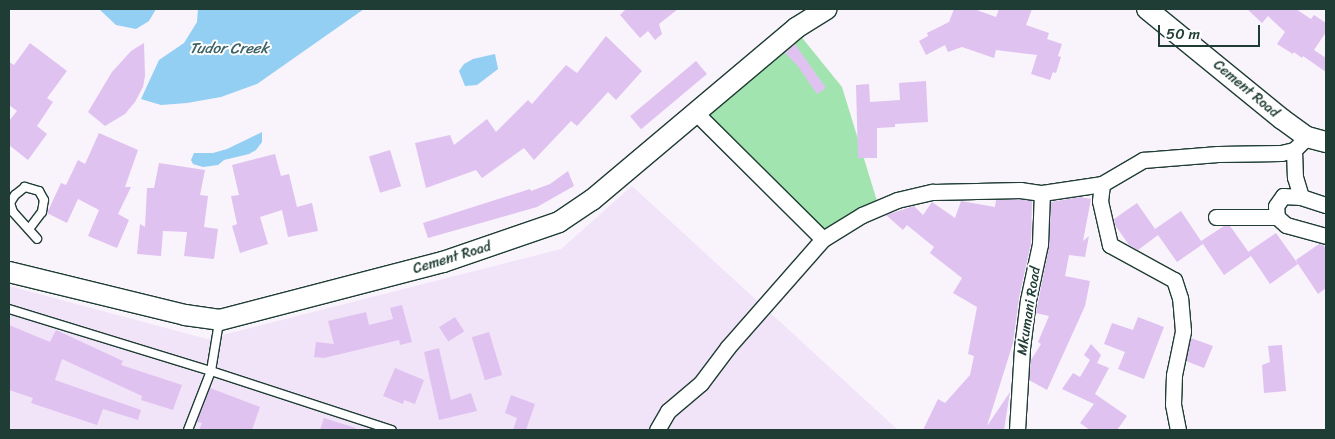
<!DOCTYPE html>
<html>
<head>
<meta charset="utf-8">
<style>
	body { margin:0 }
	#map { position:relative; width:1335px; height:439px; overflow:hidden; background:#f9f3fc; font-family:Sriracha,sans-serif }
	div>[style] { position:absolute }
	.built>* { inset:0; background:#f1e4f8 }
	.green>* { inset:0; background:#a1e4af }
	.water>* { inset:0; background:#92cff2 }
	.building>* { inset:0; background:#dfc2f0; transform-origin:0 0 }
	.roads { filter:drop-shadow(1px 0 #1f3d34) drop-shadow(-1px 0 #1f3d34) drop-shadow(0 1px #1f3d34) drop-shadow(0 -1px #1f3d34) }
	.service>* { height:8px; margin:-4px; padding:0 4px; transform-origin:4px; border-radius:4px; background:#fff }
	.minor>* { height:15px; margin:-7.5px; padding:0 7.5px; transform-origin:7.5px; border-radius:7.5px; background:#fff }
	.secondary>* { height:20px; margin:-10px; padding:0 10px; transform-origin:10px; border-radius:10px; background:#fff }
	span { translate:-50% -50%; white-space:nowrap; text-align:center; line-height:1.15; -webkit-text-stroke:4px #fff; paint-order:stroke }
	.street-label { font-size:14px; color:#1f3d34 }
	.water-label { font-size:15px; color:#3c6264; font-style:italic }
	.frame { position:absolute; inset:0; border:10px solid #1f3d34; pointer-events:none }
	.scale { position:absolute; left:1158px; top:25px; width:102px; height:22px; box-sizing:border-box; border:2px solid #1f3d34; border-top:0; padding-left:6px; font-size:15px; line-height:18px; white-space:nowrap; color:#1f3d34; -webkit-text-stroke:4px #fff; paint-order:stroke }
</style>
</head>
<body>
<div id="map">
	<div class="built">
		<div style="clip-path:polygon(632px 186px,898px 430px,9px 430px,9px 286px,207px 339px,561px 249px)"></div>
	</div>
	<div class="green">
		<div style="clip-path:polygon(799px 34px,842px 87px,877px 201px,823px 239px,697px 110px)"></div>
	</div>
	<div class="water">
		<div style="clip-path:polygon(99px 9px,156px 9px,149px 21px,136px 29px,116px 25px)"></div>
		<div style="clip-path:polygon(198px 9px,364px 9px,257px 84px,221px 97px,187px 103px,161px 105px,141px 99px,159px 60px,184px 43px,197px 22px)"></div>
		<div style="clip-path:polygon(495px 54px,498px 69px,477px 85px,465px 86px,459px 71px,464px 64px,473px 59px)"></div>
		<div style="clip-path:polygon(262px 132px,262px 142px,256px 150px,249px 154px,224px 160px,218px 165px,203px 167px,193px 164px,191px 160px,194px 153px,213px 153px,227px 149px)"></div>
	</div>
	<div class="building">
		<div style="clip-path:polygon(626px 9px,678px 9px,659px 24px,662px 34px,655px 40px,648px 31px,640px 38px,620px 15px)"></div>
		<div style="clip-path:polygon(954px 9px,974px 9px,996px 17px,999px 9px,1032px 9px,1026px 25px,1049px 33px,1047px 39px,1062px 44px,1058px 56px,1061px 57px,1056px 73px,1053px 72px,1050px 80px,1031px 74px,1037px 55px,996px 50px,994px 58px,962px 47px,948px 52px,945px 45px,926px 55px,919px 41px,928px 36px,927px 33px,949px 22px)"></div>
		<div style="clip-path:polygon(1247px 9px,1296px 9px,1311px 19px,1314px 15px,1326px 23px,1326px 32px,1314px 50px,1326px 58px,1326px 72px,1303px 56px,1302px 58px,1294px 52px,1293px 54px,1277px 44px,1285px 32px,1268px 16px,1262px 23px)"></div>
		<div style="clip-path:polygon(606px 36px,642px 71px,616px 100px,608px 92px,577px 126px,571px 121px,534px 160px,524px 148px,482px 178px,476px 170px,426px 188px,415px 143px,450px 135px,454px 145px,487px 119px,496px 132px,528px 100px,532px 104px,566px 65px,577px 73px)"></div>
		<div style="clip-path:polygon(30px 43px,67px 71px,47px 98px,53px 102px,37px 126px,47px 134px,28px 160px,9px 145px,9px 121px,17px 111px,9px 105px,9px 62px,14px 65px)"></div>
		<div style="clip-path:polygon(144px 43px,145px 76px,143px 87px,135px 102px,125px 114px,105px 126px,88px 112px,112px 72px,131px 51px)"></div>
		<div style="clip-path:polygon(795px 44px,826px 88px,817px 94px,797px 65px,785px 53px)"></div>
		<div style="left:696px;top:61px;width:17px;height:86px;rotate:50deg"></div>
		<div style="clip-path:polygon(926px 81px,928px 122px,895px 124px,895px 127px,877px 128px,877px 158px,858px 158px,856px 85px,869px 84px,870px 102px,900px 100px,899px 83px)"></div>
		<div style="clip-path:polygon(99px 133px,138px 150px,125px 187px,131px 187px,118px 214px,129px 220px,117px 248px,88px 236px,99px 210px,78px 199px,67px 223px,47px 213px,61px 183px,66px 185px,78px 160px,85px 164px)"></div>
		<div style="left:390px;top:150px;width:38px;height:22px;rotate:73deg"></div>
		<div style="clip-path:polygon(275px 154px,281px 176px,289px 174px,297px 207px,312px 203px,318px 231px,288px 237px,282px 210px,260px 217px,268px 244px,240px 253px,232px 226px,237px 224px,231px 196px,239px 195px,232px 165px)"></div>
		<div style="clip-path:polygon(159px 163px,205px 170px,200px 195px,208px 196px,204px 227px,218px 229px,214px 259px,184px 256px,187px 232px,163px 231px,161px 256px,137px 254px,140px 224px,145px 227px,147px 188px,154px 188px)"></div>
		<div style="clip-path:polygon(568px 171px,574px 186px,537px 207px,428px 238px,423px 223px,530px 189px,531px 191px,550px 184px)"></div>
		<div style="clip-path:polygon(1080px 197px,1091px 199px,1083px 241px,1089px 236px,1085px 257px,1069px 255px,1065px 276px,1090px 281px,1085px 306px,1047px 390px,1029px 380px,1031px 360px,1041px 344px,1038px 342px,1049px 316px,1036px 313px,1049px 246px,1051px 202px)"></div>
		<div style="clip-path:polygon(1019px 199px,1032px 201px,1031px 243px,1019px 298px,1013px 343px,987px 426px,1010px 392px,1004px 430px,923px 430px,938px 399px,945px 403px,970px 375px,974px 356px,968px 354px,977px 307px,953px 293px,962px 278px,930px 253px,934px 247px,907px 225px,903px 230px,886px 215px,914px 206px,923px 215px,932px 202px,955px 218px,961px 201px,995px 207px,996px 200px)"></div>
		<div style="clip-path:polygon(1137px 203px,1155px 229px,1181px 211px,1203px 244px,1177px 262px,1158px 235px,1138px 250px,1129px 245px,1115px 225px,1114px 219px)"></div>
		<div style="clip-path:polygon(1224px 226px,1230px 226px,1250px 254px,1248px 252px,1276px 233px,1298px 264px,1296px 260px,1319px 244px,1323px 245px,1326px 249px,1326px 288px,1318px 294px,1298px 264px,1270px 284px,1251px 256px,1224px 275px,1201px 241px)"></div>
		<div style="clip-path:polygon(402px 305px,412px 342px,400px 345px,399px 340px,324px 358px,314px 357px,316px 342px,334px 344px,328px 321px,366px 312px,369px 325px,393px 319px,390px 308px)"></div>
		<div style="left:455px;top:317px;width:17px;height:19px;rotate:57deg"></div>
		<div style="clip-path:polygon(1138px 317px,1164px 327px,1144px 379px,1118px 369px,1125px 352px,1104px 344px,1112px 323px,1133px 330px)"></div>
		<div style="clip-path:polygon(9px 325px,50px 342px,56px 330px,123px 361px,121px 365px,182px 385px,173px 410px,141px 400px,142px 396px,62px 359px,55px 380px,141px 410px,138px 420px,103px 409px,97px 425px,31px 403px,33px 398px,9px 390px)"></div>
		<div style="left:489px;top:332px;width:45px;height:18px;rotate:73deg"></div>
		<div style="clip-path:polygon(1191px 338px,1213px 346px,1204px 368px,1186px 361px)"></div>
		<div style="clip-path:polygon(1091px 344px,1101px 355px,1097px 363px,1109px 368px,1095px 394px,1127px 416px,1117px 430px,1090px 430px,1080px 423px,1094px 404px,1062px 389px,1073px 373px,1080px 377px,1090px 360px,1084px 355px)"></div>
		<div style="clip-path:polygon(1282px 345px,1286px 391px,1264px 393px,1262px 365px,1270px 362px,1268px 346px)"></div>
		<div style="clip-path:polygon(439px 348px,451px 400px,471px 393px,477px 411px,439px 420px,424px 352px)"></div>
		<div style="clip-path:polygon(395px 368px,424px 380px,415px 404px,404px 400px,403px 404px,383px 396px)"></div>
		<div style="clip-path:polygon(210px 388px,260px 407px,252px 430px,199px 430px,202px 423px,197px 422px)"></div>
		<div style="clip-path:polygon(511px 395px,535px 404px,526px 430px,513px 430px,517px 418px,505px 413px)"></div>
		<div style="clip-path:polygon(324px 418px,356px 428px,355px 430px,320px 430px)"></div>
	</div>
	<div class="roads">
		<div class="service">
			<div style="left:29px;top:229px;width:21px;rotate:-53deg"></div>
			<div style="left:42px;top:212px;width:12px;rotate:-81deg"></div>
			<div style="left:44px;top:200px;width:10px;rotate:-119deg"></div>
			<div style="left:39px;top:191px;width:15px;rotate:-164deg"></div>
			<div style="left:25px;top:187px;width:13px;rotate:141deg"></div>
			<div style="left:15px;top:195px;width:9px;rotate:122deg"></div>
			<div style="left:10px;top:203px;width:9px;rotate:72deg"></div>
			<div style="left:13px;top:212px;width:36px;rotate:48deg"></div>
			<div style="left:9px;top:309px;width:211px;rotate:17.1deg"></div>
			<div style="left:211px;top:371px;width:50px;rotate:-80.7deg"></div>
			<div style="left:188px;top:430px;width:63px;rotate:-68.7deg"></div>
			<div style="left:211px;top:371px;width:190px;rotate:18.1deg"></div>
		</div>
		<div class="minor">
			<div style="left:695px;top:112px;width:180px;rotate:44.8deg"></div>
			<div style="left:823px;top:239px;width:46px;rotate:-31.6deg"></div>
			<div style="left:862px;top:215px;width:38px;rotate:-23deg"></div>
			<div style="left:897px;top:200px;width:37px;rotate:-13deg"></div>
			<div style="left:933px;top:192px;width:87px;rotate:-1.3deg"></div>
			<div style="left:1020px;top:190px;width:22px;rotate:8deg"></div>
			<div style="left:1042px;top:193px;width:61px;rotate:-8.5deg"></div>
			<div style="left:1294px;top:150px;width:27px;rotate:88deg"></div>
			<div style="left:1295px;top:177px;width:21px;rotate:73deg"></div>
			<div style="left:1301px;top:197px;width:26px;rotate:18deg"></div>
			<div style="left:1301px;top:197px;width:18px;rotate:-177deg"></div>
			<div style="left:1283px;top:196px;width:12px;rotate:125deg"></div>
			<div style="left:1276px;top:206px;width:11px;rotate:85deg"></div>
			<div style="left:1277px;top:217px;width:12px;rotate:42deg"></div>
			<div style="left:1286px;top:225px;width:41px;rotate:15.4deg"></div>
			<div style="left:1216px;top:217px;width:61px"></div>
			<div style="left:657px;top:430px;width:22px;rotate:-60deg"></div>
			<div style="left:668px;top:411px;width:43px;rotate:-40.3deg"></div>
			<div style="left:701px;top:383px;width:45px;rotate:-53.1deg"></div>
			<div style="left:728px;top:347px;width:144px;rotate:-48.7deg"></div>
			<div style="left:1017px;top:430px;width:82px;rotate:-86.5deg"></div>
			<div style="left:1022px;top:348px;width:48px;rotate:-82.9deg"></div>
			<div style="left:1028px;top:300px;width:57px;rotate:-77.9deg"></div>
			<div style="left:1040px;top:244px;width:51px;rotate:-87.8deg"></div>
			<div style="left:1178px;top:430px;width:26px;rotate:-101deg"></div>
			<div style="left:1173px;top:404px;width:29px;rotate:-88deg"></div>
			<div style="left:1174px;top:375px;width:45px;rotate:-78.4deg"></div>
			<div style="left:1183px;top:331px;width:33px;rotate:-95deg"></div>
			<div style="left:1180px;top:298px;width:19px;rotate:-108deg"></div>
			<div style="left:1174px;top:280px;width:73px;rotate:-151.3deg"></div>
			<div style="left:1110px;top:245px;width:45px;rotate:-102.8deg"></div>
			<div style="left:1100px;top:201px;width:17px;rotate:-83deg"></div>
			<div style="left:1102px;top:184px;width:48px;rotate:-30.3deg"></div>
			<div style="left:1143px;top:160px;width:75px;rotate:-4.6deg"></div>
			<div style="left:1218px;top:154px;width:63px;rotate:-0.9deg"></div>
			<div style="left:1281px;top:153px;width:13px;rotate:-13deg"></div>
			<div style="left:1294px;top:150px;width:18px;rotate:-45deg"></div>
		</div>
		<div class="secondary">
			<div style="left:1147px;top:9px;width:174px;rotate:39.2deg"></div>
			<div style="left:1282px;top:119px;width:31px;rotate:36deg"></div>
			<div style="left:1307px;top:137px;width:20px;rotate:15deg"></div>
			<div style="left:9px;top:272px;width:181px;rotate:13.7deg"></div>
			<div style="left:185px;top:315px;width:35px;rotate:8deg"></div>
			<div style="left:220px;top:320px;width:230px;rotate:-14.6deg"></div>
			<div style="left:443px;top:262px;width:123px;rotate:-19deg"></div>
			<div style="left:559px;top:222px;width:40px;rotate:-34deg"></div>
			<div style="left:592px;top:200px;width:267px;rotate:-40.1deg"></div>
			<div style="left:796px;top:28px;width:36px;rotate:-32deg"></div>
		</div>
	</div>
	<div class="street-label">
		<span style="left:1246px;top:89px;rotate:40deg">Cement Road</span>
		<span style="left:452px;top:258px;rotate:-17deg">Cement Road</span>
		<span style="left:1029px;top:311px;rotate:-81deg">Mkumani Road</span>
	</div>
	<div class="water-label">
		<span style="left:229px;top:49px">Tudor Creek</span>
	</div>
	<div class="frame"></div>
	<div class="scale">50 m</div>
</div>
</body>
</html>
